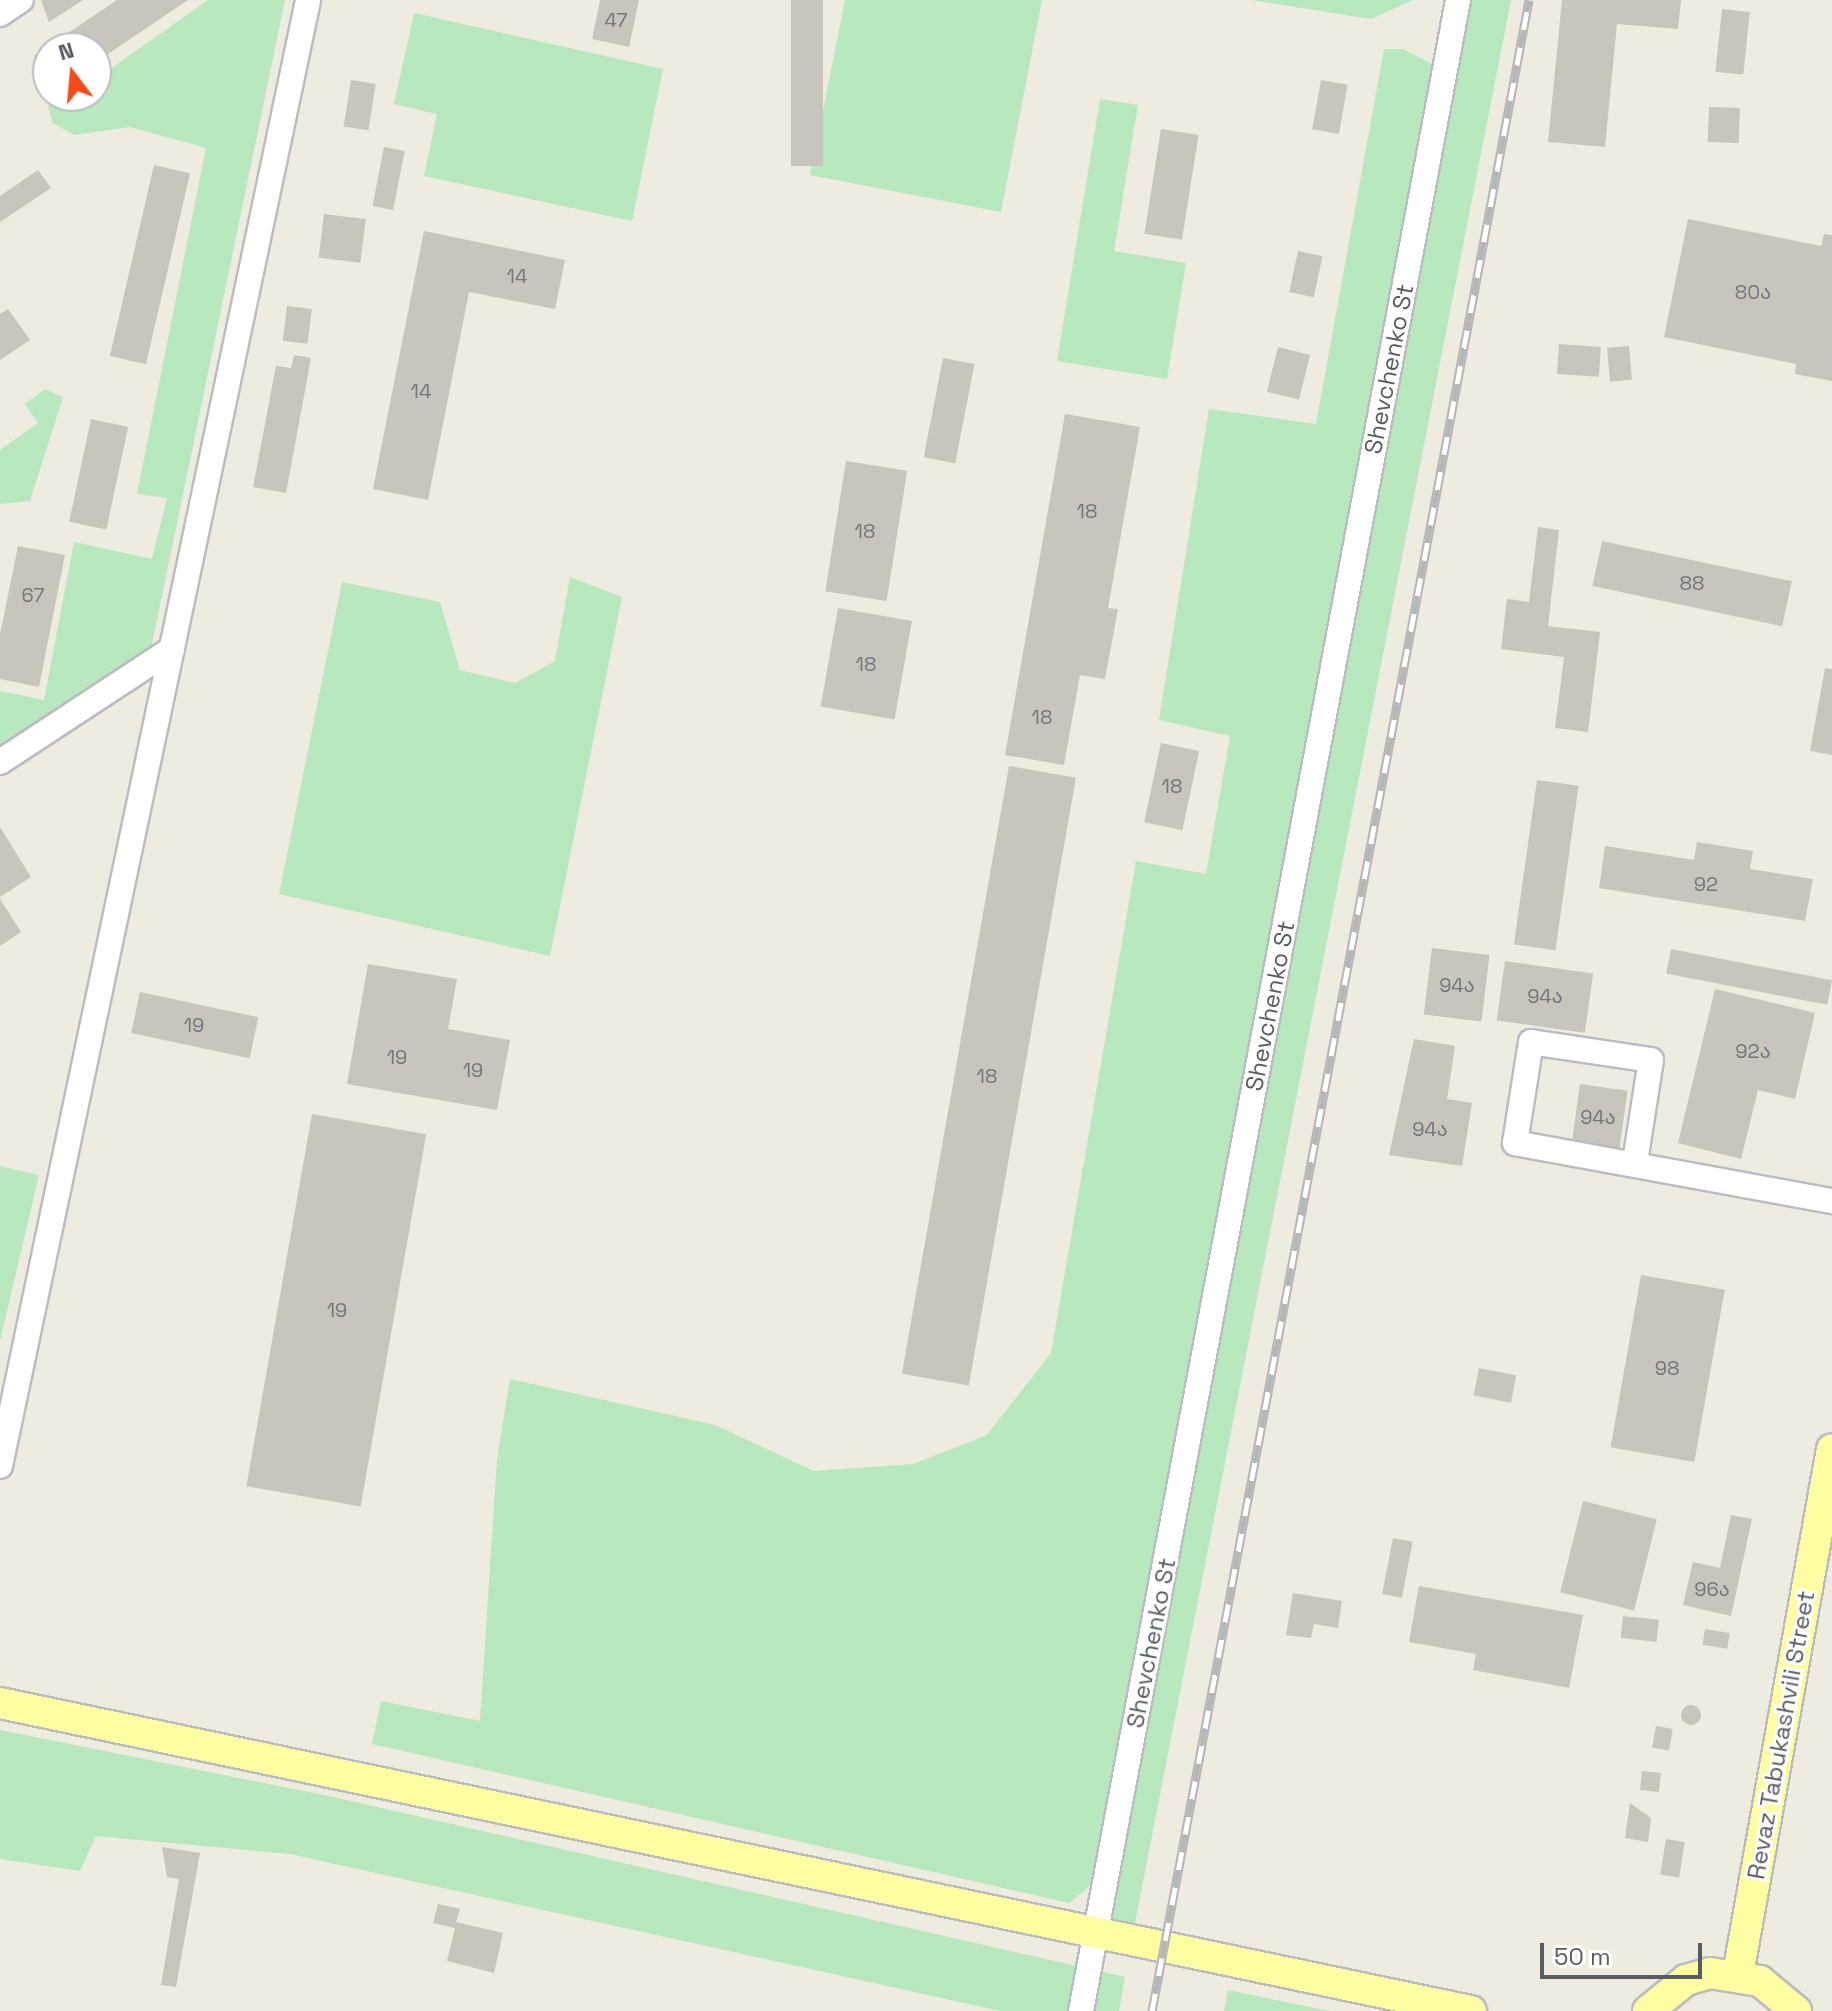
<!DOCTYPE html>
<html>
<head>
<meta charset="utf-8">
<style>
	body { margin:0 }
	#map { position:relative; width:1832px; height:2011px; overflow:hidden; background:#edecde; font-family:"Space Grotesk","Noto Sans Georgian",sans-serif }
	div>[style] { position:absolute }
	.green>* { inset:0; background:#b8e8be }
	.building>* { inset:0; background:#c8c5bc; transform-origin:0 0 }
	.round { border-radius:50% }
	.roads { filter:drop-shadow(2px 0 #babcc2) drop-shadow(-2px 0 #babcc2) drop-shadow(0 2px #babcc2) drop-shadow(0 -2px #babcc2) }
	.minor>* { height:24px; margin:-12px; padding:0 12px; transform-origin:12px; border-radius:12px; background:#fff }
	.major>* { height:30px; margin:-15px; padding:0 15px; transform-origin:15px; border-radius:15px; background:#fffda1 }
	.rail>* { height:9px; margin-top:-4.5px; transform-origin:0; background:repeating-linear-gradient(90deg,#fff 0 18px,#b5b6b6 0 36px); box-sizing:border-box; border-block:2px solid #b5b6b6 }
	span { translate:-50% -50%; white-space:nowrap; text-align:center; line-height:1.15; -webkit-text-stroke:6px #fff; paint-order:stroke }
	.number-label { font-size:20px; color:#747678 }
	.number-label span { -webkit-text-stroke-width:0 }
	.street-label { font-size:24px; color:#585b62 }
	.north { position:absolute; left:32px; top:32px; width:80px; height:80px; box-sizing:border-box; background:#fff; border:2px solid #bcbdc0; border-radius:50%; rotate:344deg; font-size:22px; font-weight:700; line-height:32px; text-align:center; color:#585b62 }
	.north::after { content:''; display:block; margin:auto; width:28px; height:36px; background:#fa4817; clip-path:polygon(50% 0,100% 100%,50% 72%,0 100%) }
	.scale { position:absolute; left:1540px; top:1943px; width:162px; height:36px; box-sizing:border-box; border:4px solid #585b62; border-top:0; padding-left:10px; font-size:24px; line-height:28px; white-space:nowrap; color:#585b62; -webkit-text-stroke:6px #fff; paint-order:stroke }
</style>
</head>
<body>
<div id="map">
	<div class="green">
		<div style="clip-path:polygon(208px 0,285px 0,151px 649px,0 752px,0 691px,44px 700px,74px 542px,152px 559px,167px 498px,137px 494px,206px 148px,130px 127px,74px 135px,53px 123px,48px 106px,66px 96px,96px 96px,96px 79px)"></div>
		<div style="clip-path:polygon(845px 0,1042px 0,1001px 212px,810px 175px)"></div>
		<div style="clip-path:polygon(1251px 0,1413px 0,1371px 19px)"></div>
		<div style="clip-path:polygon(1458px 0,1511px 0,1131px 1943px,1097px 1935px)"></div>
		<div style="clip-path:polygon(414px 13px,663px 69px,632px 221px,424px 176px,437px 114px,394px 104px)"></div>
		<div style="clip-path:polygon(1384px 49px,1403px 49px,1434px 65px,1090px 1886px,1069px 1903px,372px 1744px,381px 1701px,480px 1721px,497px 1459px,510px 1379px,715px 1425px,814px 1471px,913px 1464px,987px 1435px,1051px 1353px,1136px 861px,1206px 874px,1230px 736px,1159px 720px,1209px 409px,1316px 424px)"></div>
		<div style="clip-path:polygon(1100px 99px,1138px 105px,1114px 251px,1186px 263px,1167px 379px,1057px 361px)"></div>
		<div style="clip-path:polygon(45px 389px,63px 397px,30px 501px,0 504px,0 450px,38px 423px,25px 404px)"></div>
		<div style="clip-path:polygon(570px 577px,622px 597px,550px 956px,279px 894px,342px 582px,440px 602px,460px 670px,515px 683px,555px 661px)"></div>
		<div style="clip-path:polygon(0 1166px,39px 1175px,0 1341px)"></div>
		<div style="clip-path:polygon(0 1730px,333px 1797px,1125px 1977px,1119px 2011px,1000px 2011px,290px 1854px,96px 1836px,80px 1871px,0 1859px)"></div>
		<div style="clip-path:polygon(1228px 1990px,1329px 2011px,1224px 2011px)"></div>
	</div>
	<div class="building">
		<div style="clip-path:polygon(41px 0,83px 0,49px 22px)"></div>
		<div style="clip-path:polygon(117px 0,188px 0,96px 62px,96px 48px,48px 48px,48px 77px,34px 56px)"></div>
		<div style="clip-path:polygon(600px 0,639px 0,629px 47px,592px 39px)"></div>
		<div style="left:791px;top:0;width:32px;height:166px"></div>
		<div style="clip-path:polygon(1562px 0,1681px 0,1678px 29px,1617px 24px,1605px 147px,1548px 142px)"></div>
		<div style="left:1722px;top:9px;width:28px;height:63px;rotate:6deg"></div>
		<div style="left:351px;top:80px;width:25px;height:47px;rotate:9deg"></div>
		<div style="left:1321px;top:80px;width:27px;height:50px;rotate:10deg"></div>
		<div style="left:1709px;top:107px;width:31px;height:35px;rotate:2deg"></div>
		<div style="left:1161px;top:129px;width:38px;height:106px;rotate:9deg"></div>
		<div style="left:384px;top:147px;width:21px;height:60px;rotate:11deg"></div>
		<div style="left:154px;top:165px;width:37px;height:196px;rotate:13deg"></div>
		<div style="clip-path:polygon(38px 170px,51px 188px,0 222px,0 196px)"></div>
		<div style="left:324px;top:214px;width:42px;height:44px;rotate:7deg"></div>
		<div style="clip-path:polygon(1688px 219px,1821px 246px,1824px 234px,1832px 235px,1832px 381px,1795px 374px,1796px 364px,1664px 337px)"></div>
		<div style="clip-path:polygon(424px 231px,565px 260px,555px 309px,469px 292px,428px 500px,373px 489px)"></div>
		<div style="left:1298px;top:251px;width:25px;height:42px;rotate:12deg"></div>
		<div style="left:287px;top:306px;width:25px;height:35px;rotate:7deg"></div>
		<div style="clip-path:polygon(8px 309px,30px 340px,0 360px,0 314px)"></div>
		<div style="left:1559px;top:344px;width:42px;height:30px;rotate:4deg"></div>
		<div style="left:1629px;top:346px;width:34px;height:22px;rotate:85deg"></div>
		<div style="left:1278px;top:347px;width:33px;height:46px;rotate:14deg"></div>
		<div style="clip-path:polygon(294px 355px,311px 358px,286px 493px,253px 487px,276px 366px,291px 368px)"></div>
		<div style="left:943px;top:358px;width:32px;height:101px;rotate:11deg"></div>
		<div style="clip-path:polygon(1065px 414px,1140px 427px,1108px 608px,1118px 609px,1105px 679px,1080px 675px,1064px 765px,1005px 755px)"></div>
		<div style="left:91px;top:419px;width:38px;height:105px;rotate:12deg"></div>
		<div style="left:846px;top:461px;width:62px;height:132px;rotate:9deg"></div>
		<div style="clip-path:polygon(1538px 527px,1559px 530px,1548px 626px,1600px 632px,1588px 732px,1555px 728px,1564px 657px,1501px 649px,1507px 599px,1529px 602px)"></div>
		<div style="left:1602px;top:541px;width:194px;height:46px;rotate:12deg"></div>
		<div style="clip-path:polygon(18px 546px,65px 555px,39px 687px,0 679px,0 635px)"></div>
		<div style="left:838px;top:608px;width:75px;height:100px;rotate:10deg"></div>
		<div style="clip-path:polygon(1825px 668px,1832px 669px,1832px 755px,1810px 751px)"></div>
		<div style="left:1161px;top:743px;width:39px;height:81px;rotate:12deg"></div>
		<div style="left:1009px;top:766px;width:68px;height:617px;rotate:10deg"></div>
		<div style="left:1537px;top:780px;width:42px;height:166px;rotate:8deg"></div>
		<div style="clip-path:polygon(0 827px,31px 877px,0 897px)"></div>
		<div style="clip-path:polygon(1697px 842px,1753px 851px,1750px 869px,1813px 879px,1805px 921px,1599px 888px,1605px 846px,1694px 860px)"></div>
		<div style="clip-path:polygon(0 899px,21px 932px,0 946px)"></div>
		<div style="left:1432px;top:948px;width:58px;height:67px;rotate:7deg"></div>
		<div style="left:1671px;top:949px;width:164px;height:25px;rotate:11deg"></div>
		<div style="left:1505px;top:961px;width:89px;height:60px;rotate:8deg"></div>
		<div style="clip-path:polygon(368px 964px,457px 979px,448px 1029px,510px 1040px,497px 1110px,347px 1084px)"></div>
		<div style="clip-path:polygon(1715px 989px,1815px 1013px,1795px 1099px,1758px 1090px,1741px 1159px,1678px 1143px)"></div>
		<div style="left:140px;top:992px;width:121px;height:42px;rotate:12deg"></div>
		<div style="clip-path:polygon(1414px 1039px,1455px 1046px,1447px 1099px,1472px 1103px,1462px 1166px,1389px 1155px)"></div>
		<div style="left:1580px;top:1084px;width:48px;height:59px;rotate:8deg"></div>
		<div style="left:312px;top:1114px;width:116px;height:378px;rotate:10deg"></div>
		<div style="left:1641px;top:1275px;width:85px;height:175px;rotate:10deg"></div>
		<div style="left:1479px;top:1368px;width:38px;height:28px;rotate:11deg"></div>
		<div style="left:1583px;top:1501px;width:76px;height:94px;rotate:14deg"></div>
		<div style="clip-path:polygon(1731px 1515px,1752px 1519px,1731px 1616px,1683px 1605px,1693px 1562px,1720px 1568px)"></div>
		<div style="left:1393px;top:1538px;width:20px;height:57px;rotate:11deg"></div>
		<div style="clip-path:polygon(1419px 1586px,1583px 1615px,1569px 1688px,1473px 1670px,1476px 1654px,1409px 1642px)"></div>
		<div style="clip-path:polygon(1293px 1593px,1342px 1601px,1338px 1628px,1314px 1624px,1311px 1638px,1286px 1635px)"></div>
		<div style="left:1623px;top:1616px;width:36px;height:22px;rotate:6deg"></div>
		<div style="left:1705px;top:1629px;width:25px;height:16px;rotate:9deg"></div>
		<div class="round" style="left:1681px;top:1705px;width:20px;height:20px"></div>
		<div style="left:1656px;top:1726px;width:17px;height:22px;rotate:10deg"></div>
		<div style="left:1642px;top:1771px;width:19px;height:19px;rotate:6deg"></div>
		<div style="clip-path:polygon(1630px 1803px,1651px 1818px,1648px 1842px,1625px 1838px)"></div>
		<div style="left:1666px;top:1839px;width:19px;height:36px;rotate:9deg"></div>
		<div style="clip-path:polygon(162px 1847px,200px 1853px,176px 1987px,161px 1985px,179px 1879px,167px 1877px)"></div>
		<div style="clip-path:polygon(438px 1904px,460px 1909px,456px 1922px,503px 1933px,494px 1973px,447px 1961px,455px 1928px,433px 1923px)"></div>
	</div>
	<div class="roads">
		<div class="minor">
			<div style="left:0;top:14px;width:25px;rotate:-34deg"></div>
			<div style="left:0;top:762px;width:206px;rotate:-33.3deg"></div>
			<div style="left:1635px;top:1162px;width:103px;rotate:-81.1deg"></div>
			<div style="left:1651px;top:1060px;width:121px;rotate:-171.5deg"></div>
			<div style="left:1531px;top:1042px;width:102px;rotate:99deg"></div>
			<div style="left:1515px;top:1143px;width:322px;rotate:10.4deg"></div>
			<div style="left:0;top:1466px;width:1498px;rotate:-78.13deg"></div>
			<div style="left:1081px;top:2011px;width:2046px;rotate:-79.38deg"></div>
		</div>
		<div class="major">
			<div style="left:0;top:1703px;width:1503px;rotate:11.83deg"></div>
			<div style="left:1738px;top:1974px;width:533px;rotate:-79.85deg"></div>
			<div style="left:1648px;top:2011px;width:49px;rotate:-39.2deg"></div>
			<div style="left:1686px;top:1980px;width:25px;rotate:-16deg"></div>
			<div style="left:1710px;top:1973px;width:51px;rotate:9.1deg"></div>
			<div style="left:1760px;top:1981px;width:47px;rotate:39.8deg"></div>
		</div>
	</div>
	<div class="rail">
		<div style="left:1152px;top:2011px;width:2046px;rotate:-79.38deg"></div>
	</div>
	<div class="number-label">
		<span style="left:616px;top:20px">47</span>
		<span style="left:517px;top:276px">14</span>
		<span style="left:1753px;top:292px">80ა</span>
		<span style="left:421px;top:391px">14</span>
		<span style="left:1087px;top:511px">18</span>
		<span style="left:865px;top:531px">18</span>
		<span style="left:1692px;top:583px">88</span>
		<span style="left:33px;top:595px">67</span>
		<span style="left:866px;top:664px">18</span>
		<span style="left:1042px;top:717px">18</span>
		<span style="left:1172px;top:786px">18</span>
		<span style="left:1706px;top:884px">92</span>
		<span style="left:1457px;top:985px">94ა</span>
		<span style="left:1545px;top:996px">94ა</span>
		<span style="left:194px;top:1025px">19</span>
		<span style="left:1753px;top:1051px">92ა</span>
		<span style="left:397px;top:1057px">19</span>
		<span style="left:473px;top:1070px">19</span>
		<span style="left:987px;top:1076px">18</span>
		<span style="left:1598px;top:1117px">94ა</span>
		<span style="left:1430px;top:1129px">94ა</span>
		<span style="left:337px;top:1310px">19</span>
		<span style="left:1667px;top:1368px">98</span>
		<span style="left:1712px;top:1589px">96ა</span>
	</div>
	<div class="street-label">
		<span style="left:1389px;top:369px;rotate:-79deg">Shevchenko St</span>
		<span style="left:1270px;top:1006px;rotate:-79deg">Shevchenko St</span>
		<span style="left:1151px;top:1643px;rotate:-79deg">Shevchenko St</span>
		<span style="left:1781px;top:1735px;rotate:-80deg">Revaz Tabukashvili Street</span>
	</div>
	<div class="north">N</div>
	<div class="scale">50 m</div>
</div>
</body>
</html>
